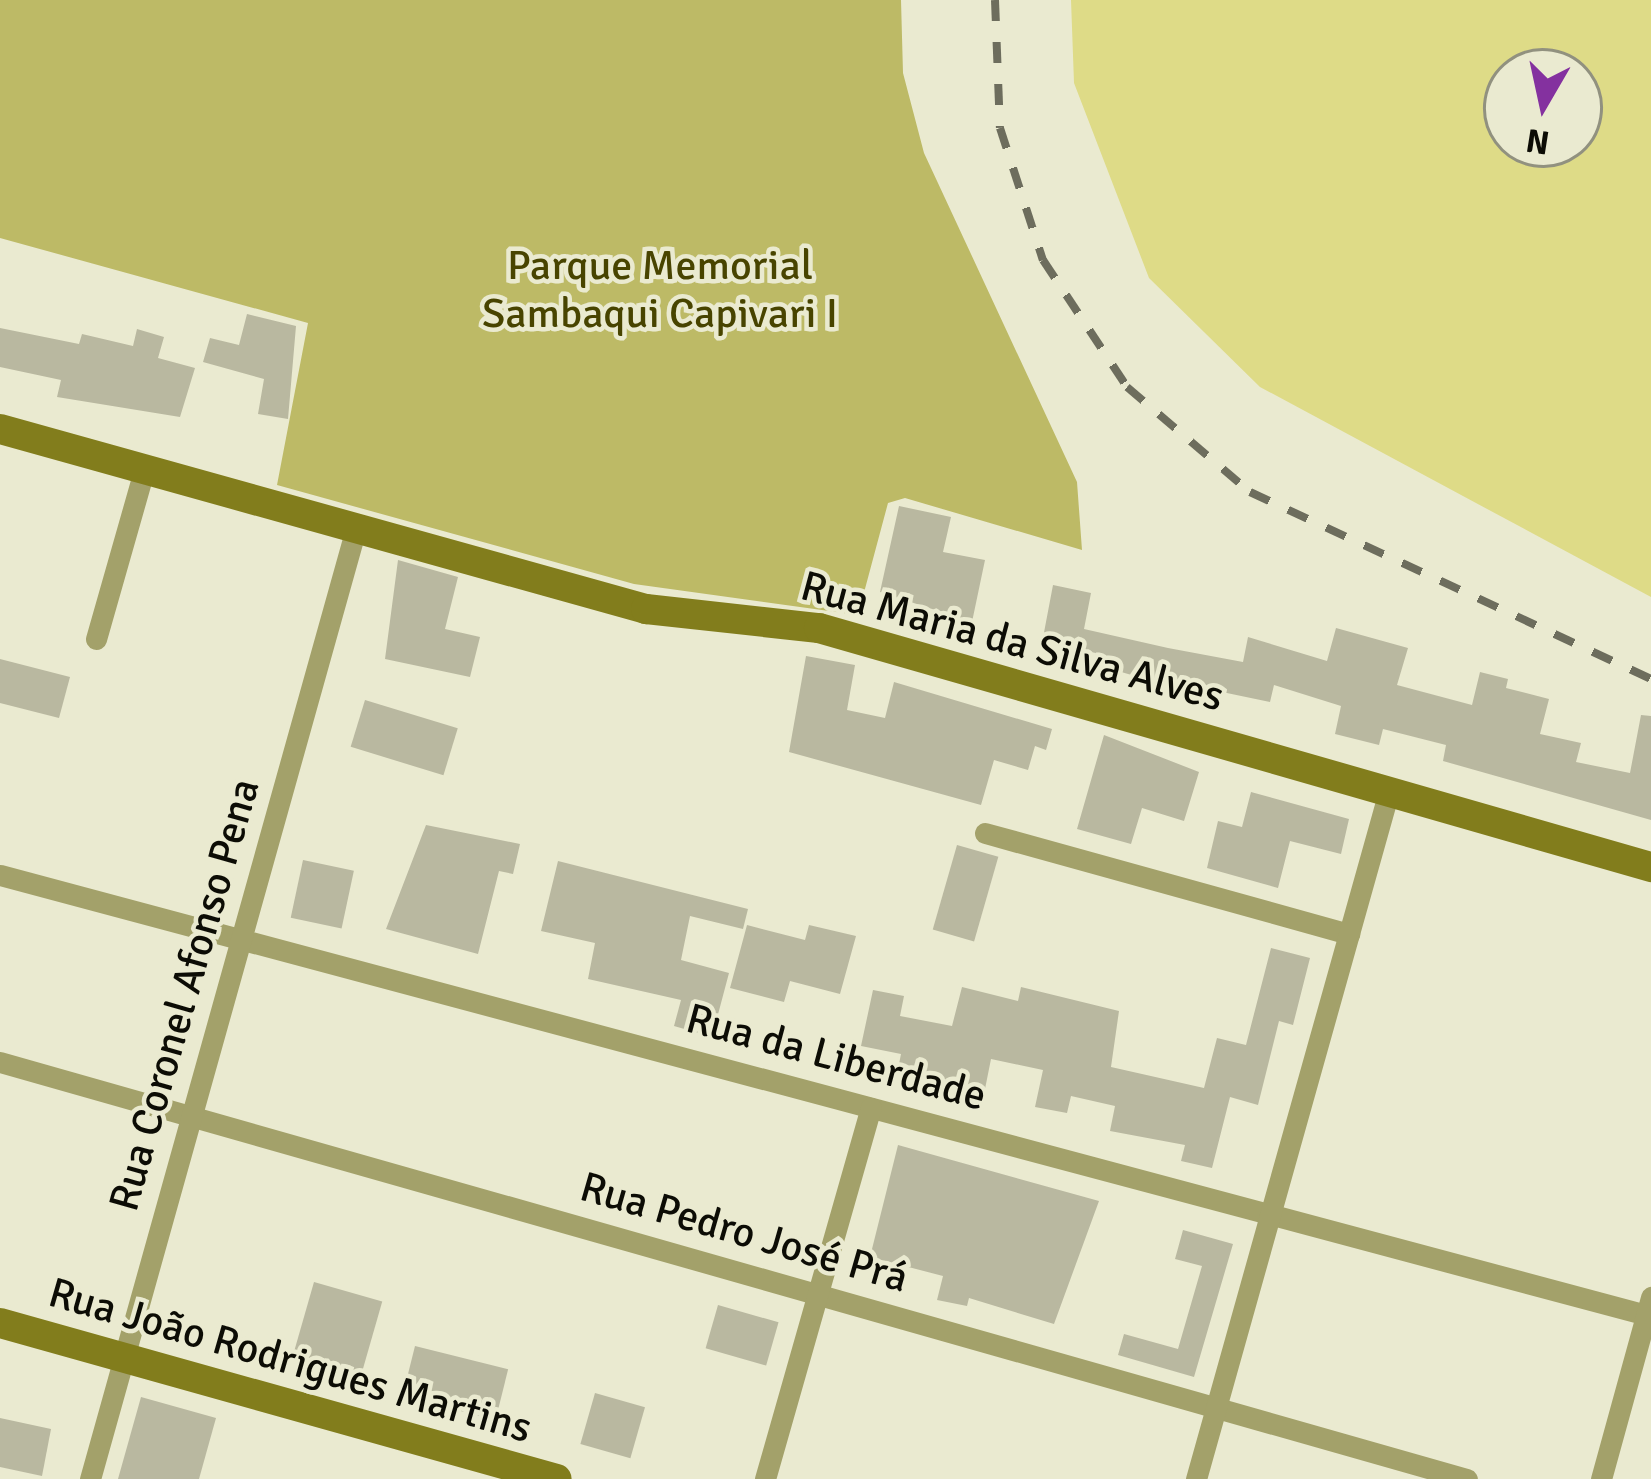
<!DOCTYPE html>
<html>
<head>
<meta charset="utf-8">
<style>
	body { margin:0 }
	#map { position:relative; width:1651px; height:1479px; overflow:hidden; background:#eaead0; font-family:Signika,sans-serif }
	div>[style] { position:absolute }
	.green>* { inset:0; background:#dedb87 }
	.forest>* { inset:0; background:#bdba66 }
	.building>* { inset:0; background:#b9b8a0; transform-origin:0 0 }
	.street>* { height:21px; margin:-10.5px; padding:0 10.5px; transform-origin:10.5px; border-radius:10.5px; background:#a3a16a }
	.secondary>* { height:30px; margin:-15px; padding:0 15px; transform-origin:15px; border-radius:15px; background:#827d1c }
	.rail>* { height:8px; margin-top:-4px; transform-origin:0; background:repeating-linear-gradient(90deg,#6d6d5d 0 21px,transparent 0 42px) }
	span { translate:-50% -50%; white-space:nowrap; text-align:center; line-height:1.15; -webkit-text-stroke:9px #eaead0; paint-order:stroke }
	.park-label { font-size:42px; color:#484400 }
	.street-label { font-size:42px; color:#0c0c05 }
	.north { position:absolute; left:1483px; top:48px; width:120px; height:120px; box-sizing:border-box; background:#eaead0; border:3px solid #91917f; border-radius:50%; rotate:189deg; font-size:33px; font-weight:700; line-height:48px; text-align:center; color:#0c0c05 }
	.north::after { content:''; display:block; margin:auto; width:42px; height:54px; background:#84319f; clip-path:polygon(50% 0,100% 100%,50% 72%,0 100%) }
</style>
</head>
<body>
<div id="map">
	<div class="green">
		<div style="clip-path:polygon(evenodd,1071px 0,1651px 0,1651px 597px,1260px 387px,1149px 278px,1074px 83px,1071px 0,1507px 72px,1579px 72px,1579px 144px,1507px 144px,1507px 72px)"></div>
	</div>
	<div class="forest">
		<div style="clip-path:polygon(0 0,901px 0,903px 73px,924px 153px,1077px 482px,1082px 550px,905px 498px,888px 503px,858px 615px,634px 584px,277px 485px,308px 323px,0 238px)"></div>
	</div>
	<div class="building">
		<div style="clip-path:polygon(247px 314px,296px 326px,288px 419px,258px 414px,264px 379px,203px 362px,210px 338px,239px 345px)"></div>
		<div style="clip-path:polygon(0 328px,79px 344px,82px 334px,133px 346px,137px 329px,164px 337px,158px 358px,195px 368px,180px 417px,57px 397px,61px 380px,0 367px)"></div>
		<div style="clip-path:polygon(899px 506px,951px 517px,943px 552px,985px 560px,972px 622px,880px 592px)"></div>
		<div style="clip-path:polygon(398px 560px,458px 577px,445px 629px,480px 637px,470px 677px,385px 659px)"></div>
		<div style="clip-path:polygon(1053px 585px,1091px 593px,1084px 629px,1168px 648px,1243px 662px,1248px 637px,1327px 661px,1336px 628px,1408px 648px,1397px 685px,1472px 705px,1480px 672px,1508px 679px,1506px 688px,1549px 699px,1540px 734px,1581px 743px,1576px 762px,1630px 773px,1641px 715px,1651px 716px,1651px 820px,1443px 761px,1446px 745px,1383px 729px,1379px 745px,1335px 734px,1341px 706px,1274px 685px,1270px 702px,1222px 692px,1220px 701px,1094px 664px,1096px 653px,1042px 643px)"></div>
		<div style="clip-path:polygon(806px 656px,855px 665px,847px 710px,885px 718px,894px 682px,1052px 729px,1046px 750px,1035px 746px,1028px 770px,994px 760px,981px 805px,789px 752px)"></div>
		<div style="clip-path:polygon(0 659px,70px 677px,59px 718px,0 703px)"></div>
		<div style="left:365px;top:700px;width:97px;height:49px;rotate:17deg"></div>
		<div style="clip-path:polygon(1104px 735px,1199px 772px,1184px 821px,1142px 808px,1131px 844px,1077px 829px)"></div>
		<div style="clip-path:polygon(1251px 792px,1349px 819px,1341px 854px,1290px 841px,1278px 888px,1207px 868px,1218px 821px,1242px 827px)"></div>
		<div style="clip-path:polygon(426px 825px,520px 844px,513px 874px,499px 871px,478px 954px,386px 929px)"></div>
		<div style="left:957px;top:845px;width:43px;height:88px;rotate:16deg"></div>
		<div style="left:303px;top:860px;width:52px;height:59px;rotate:12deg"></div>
		<div style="clip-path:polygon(558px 861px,748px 909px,743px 929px,690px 916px,681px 960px,729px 973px,712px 1037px,674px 1026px,681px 1000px,588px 979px,595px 943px,541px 931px)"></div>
		<div style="clip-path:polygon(747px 925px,805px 940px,809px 925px,856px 936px,840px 994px,790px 981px,784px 1002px,730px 988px)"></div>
		<div style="clip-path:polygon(1271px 948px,1310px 958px,1293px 1025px,1279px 1021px,1258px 1105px,1230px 1097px,1212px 1168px,1181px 1161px,1185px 1145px,1110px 1131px,1115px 1106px,1071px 1096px,1067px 1113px,1035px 1107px,1043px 1070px,991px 1059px,984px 1094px,897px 1074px,901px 1054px,861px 1046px,873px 990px,904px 996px,900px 1016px,952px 1026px,962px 987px,1018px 1001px,1021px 987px,1119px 1011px,1111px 1067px,1204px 1088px,1217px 1038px,1246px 1045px)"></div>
		<div style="clip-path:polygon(898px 1145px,1099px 1201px,1054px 1324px,969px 1298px,967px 1306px,937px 1300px,943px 1276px,870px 1257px)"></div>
		<div style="clip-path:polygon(1183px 1230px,1233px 1244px,1194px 1377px,1118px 1355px,1124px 1334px,1178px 1349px,1202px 1266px,1175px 1259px)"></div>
		<div style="left:314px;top:1282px;width:71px;height:79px;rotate:16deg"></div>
		<div style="left:718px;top:1305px;width:63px;height:45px;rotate:16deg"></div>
		<div style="left:415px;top:1346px;width:96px;height:52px;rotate:14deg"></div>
		<div style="left:595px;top:1393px;width:52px;height:53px;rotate:16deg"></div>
		<div style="clip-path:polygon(141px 1397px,216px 1418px,199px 1479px,118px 1479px)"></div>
		<div style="clip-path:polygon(0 1418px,51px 1429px,42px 1476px,0 1467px)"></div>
	</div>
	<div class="street">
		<div style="left:96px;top:639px;width:175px;rotate:-74.1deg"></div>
		<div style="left:985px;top:833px;width:378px;rotate:15.5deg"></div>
		<div style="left:0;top:875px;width:1709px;rotate:14.96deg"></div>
		<div style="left:0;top:1062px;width:1525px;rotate:15.87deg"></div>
		<div style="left:90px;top:1479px;width:983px;rotate:-74.37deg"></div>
		<div style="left:765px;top:1479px;width:386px;rotate:-74.1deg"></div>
		<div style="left:1196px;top:1479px;width:715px;rotate:-74.33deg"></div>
		<div style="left:1601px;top:1479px;width:189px;rotate:-74.6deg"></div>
	</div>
	<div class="secondary">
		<div style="left:0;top:429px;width:671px;rotate:15.57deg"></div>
		<div style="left:646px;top:609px;width:174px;rotate:6.3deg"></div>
		<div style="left:819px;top:628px;width:866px;rotate:16.03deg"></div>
		<div style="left:0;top:1323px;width:578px;rotate:15.65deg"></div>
	</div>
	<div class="rail">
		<div style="left:995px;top:0;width:128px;rotate:87.8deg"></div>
		<div style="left:1000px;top:128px;width:139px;rotate:72deg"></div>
		<div style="left:1043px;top:260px;width:152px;rotate:56.5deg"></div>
		<div style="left:1127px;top:387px;width:162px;rotate:40.5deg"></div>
		<div style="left:1250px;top:492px;width:442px;rotate:25deg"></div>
	</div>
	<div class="park-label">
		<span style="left:660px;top:290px">Parque Memorial<br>Sambaqui Capivari I</span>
	</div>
	<div class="street-label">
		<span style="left:1012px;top:642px;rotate:15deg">Rua Maria da Silva Alves</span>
		<span style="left:185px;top:995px;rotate:-74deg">Rua Coronel Afonso Pena</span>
		<span style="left:836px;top:1058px;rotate:15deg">Rua da Liberdade</span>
		<span style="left:744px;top:1233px;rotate:16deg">Rua Pedro José Prá</span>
		<span style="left:290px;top:1361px;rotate:16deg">Rua João Rodrigues Martins</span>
	</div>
	<div class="north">N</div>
</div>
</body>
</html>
